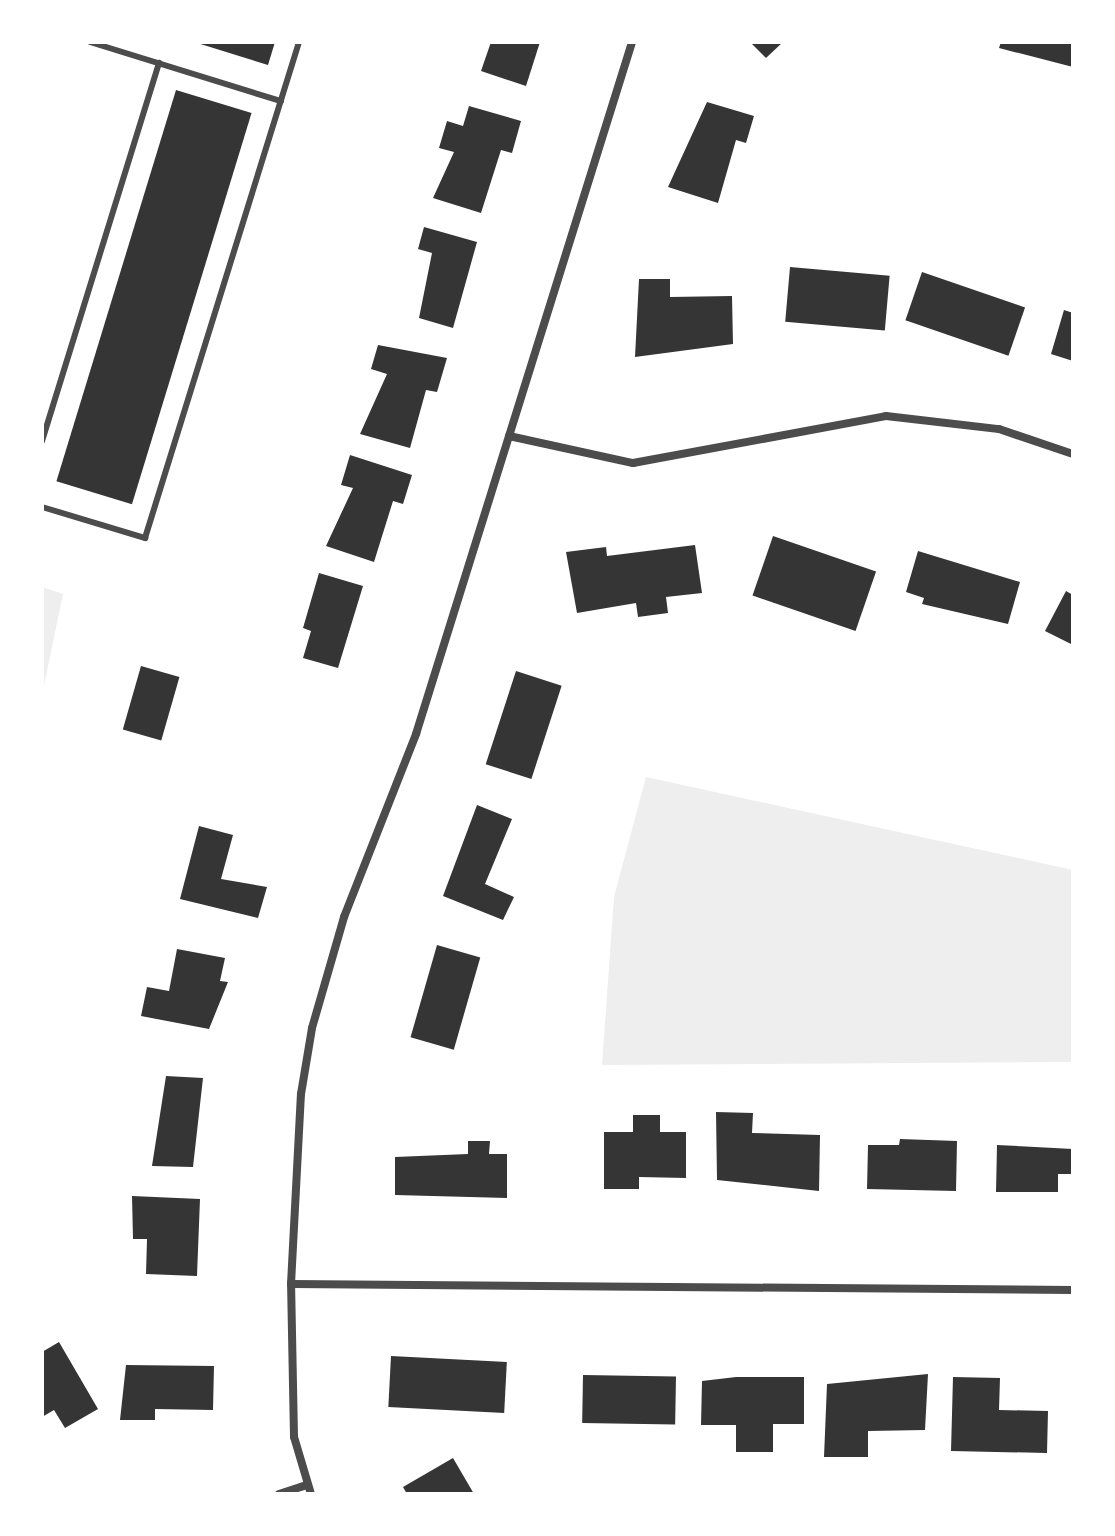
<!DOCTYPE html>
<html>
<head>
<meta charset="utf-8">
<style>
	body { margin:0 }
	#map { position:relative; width:1115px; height:1536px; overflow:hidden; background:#fff; font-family:Figtree,sans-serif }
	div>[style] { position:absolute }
	.green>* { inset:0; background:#eee }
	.building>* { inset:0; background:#353535; transform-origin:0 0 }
	.service>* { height:6px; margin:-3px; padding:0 3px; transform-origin:3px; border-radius:3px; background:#4c4c4c }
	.minor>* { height:8px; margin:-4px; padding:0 4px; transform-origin:4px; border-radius:4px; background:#4c4c4c }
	span { translate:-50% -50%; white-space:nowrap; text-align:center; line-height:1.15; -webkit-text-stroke:6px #fff; paint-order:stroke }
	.frame { position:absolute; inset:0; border:44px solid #fff; pointer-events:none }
</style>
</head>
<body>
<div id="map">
	<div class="green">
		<div style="clip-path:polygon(42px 587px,63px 594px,42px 695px)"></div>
		<div style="clip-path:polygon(646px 777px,1073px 870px,1073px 1062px,602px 1065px,614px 897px)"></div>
	</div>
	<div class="building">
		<div style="clip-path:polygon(194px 42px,275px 42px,268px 65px)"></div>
		<div style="clip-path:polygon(491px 42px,540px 42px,526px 86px,481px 71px)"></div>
		<div style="clip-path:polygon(750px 42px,783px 42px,766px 58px)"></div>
		<div style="clip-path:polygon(1001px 42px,1073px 42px,1073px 67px,999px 48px)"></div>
		<div style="left:176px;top:90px;width:79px;height:409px;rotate:17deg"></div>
		<div style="clip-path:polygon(707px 102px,754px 116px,746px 143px,736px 140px,718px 203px,668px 187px)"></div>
		<div style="clip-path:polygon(469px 106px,521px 121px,512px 153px,501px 150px,481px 213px,433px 198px,454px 152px,439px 148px,447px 121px,463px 126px)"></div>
		<div style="clip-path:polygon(424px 227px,477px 242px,453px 328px,419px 318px,432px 253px,418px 249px)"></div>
		<div style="left:790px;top:267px;width:100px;height:55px;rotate:5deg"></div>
		<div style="left:922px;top:272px;width:109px;height:51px;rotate:19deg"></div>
		<div style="clip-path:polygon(639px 279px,670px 279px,670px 297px,732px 296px,733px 344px,635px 357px)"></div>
		<div style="clip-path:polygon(1064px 310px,1073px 313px,1073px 361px,1051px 354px)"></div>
		<div style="clip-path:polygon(378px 345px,447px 358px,437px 392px,426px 390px,410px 448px,360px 434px,387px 374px,371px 369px)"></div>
		<div style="clip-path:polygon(350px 455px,412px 475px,403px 504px,393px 501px,374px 562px,326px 546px,353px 488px,341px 485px)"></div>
		<div style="left:773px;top:536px;width:109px;height:63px;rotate:19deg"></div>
		<div style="clip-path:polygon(695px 545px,702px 593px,666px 597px,668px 613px,638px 617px,636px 603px,577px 613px,566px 552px,606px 547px,607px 556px)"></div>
		<div style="clip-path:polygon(918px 551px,1020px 582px,1008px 624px,922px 604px,924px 598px,906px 592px)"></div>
		<div style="clip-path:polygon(319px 573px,363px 586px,338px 668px,303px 658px,311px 631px,303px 628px)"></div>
		<div style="clip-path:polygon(1066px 591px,1073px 595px,1073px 645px,1045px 631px)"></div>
		<div style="left:141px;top:666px;width:40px;height:66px;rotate:16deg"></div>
		<div style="left:516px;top:671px;width:48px;height:98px;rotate:18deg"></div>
		<div style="clip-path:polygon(477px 805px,512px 819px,485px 884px,514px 897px,503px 920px,443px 896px)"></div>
		<div style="clip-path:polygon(199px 826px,233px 835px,221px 879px,267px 887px,258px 918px,180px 899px)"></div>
		<div style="left:437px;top:945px;width:45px;height:96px;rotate:16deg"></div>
		<div style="clip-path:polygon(177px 949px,225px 958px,220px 981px,228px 982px,209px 1029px,141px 1016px,147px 987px,169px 991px)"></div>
		<div style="clip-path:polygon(166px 1076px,203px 1078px,193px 1167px,152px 1166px)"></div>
		<div style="clip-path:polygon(716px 1112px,753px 1113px,752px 1133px,820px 1135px,819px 1191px,717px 1180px)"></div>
		<div style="clip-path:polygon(633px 1115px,660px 1115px,660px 1132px,686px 1132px,686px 1178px,639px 1177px,639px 1189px,604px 1189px,604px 1132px,633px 1132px)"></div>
		<div style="clip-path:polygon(900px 1139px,957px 1141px,956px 1191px,867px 1189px,868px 1145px,899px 1145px)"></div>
		<div style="clip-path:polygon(468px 1141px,490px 1141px,489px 1154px,507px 1154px,507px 1198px,395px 1195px,395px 1157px,468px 1154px)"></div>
		<div style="clip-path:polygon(997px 1145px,1073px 1149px,1073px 1174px,1058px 1174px,1058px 1192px,996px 1192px)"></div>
		<div style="clip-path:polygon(132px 1196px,200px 1199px,197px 1276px,146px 1274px,147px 1239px,133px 1239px)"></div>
		<div style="clip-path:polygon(59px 1342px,98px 1409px,65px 1428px,54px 1410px,42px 1417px,42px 1352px)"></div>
		<div style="left:391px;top:1356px;width:116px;height:51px;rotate:3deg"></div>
		<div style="clip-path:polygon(126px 1365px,214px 1366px,213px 1410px,155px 1409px,155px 1420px,120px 1420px)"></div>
		<div style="clip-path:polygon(928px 1374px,925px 1430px,868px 1431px,868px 1457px,824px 1457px,827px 1384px)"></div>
		<div style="left:583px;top:1375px;width:93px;height:48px;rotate:1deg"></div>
		<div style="clip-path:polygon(736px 1377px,804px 1377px,804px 1424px,773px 1424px,773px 1452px,736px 1452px,736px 1425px,701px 1425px,702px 1381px)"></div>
		<div style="clip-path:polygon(953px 1377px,1000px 1378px,999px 1410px,1048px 1411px,1047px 1453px,951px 1451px)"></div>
		<div style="clip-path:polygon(453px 1458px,474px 1494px,407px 1494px,403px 1487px)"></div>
	</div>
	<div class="service">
		<div style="left:90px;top:42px;width:200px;rotate:17.2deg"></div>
		<div style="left:42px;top:441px;width:396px;rotate:-72.8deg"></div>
		<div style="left:42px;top:507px;width:108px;rotate:16.8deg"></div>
		<div style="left:145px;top:538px;width:519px;rotate:-72.75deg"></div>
	</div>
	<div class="minor">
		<div style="left:509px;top:436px;width:127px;rotate:12.3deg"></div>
		<div style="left:633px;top:463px;width:257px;rotate:-10.5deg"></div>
		<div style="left:886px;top:416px;width:114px;rotate:6.6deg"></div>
		<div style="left:999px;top:429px;width:78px;rotate:18.7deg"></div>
		<div style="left:291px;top:1284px;width:782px;rotate:0.44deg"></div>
		<div style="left:279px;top:1494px;width:28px;rotate:-18deg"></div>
		<div style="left:311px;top:1494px;width:59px;rotate:-106.6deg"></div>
		<div style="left:294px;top:1437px;width:153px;rotate:-91.1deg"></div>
		<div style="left:291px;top:1284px;width:190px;rotate:-87deg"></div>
		<div style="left:301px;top:1094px;width:67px;rotate:-80.5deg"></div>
		<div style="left:312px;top:1028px;width:116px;rotate:-73.9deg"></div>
		<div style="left:344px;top:917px;width:197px;rotate:-68.5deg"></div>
		<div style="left:416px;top:734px;width:725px;rotate:-72.66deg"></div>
	</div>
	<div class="frame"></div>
</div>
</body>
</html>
